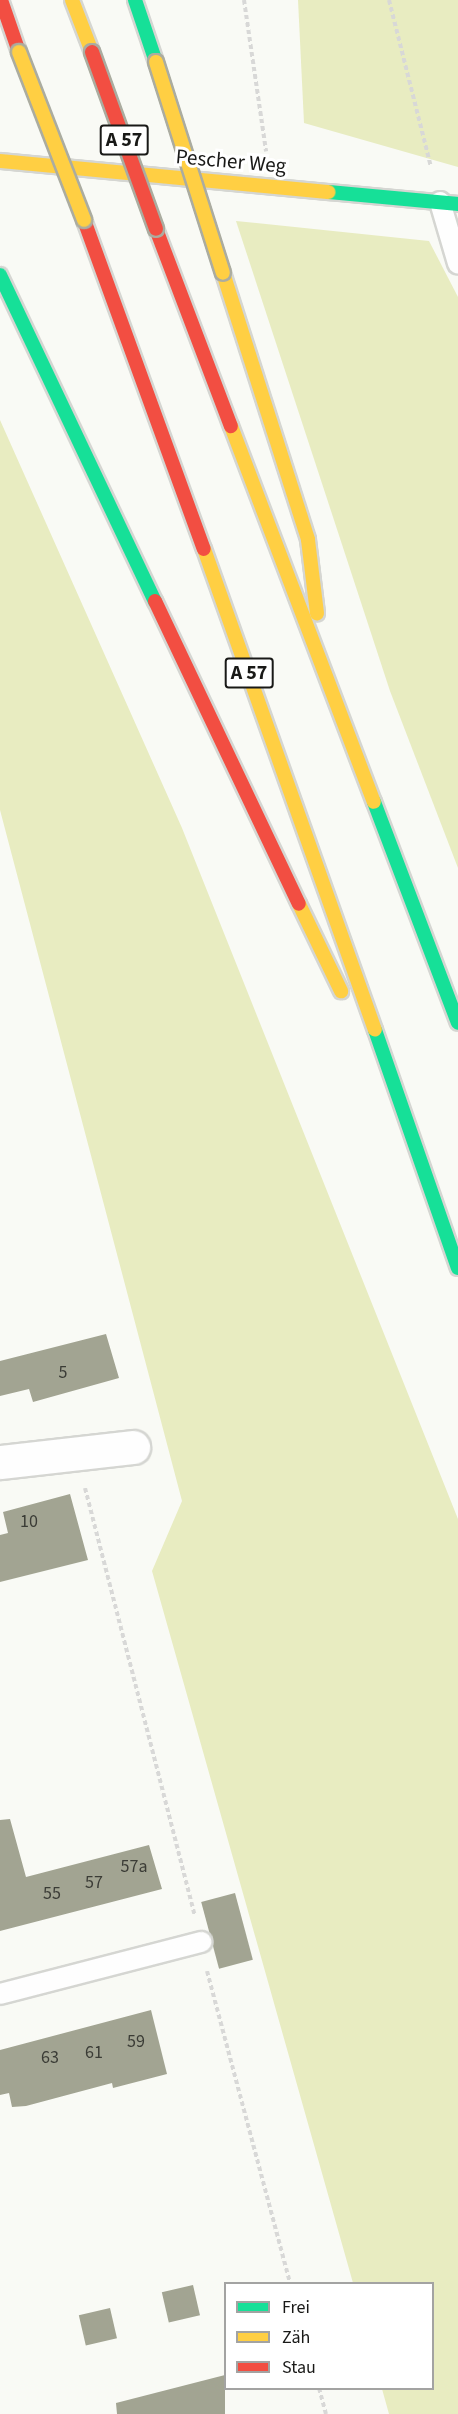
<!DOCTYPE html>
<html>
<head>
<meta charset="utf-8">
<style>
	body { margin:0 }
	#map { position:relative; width:458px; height:2414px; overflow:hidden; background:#f9faf5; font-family:"Source Sans 3",sans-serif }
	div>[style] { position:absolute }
	.green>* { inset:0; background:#e8ecc1 }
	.building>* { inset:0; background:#a2a492; transform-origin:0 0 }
	.path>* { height:4px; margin-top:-2px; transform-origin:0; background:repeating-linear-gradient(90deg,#d8d8d7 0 4.5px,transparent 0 7.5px) }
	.roads { filter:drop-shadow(2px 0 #d5d6d2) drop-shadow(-2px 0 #d5d6d2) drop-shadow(0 2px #d5d6d2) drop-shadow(0 -2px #d5d6d2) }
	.lane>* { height:20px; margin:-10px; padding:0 10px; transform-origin:10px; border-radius:10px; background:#fefefe }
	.street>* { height:33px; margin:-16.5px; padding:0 16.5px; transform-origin:16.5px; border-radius:16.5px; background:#fefefe }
	.fast>* { height:14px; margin:-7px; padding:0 7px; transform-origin:7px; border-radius:7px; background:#16e098 }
	.slow>* { height:14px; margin:-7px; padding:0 7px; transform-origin:7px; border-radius:7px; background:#ffcf43 }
	.jam>* { height:14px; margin:-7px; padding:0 7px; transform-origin:7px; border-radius:7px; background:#f24e42 }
	.bridges { filter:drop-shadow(2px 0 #abaca0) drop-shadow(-2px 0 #abaca0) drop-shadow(0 2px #abaca0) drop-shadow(0 -2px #abaca0) }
	.slow-bridge>* { height:14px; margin:-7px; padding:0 7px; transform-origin:7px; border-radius:7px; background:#ffcf43 }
	.jam-bridge>* { height:14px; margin:-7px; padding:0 7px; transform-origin:7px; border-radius:7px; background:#f24e42 }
	span { translate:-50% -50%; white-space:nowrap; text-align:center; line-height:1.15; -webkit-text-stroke:6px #fff; paint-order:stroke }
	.number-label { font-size:18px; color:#3b3c36 }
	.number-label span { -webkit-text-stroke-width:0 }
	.shield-label span { padding:2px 4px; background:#fff; border:2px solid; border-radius:4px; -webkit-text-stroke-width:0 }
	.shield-label { font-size:20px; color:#191917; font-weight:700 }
	.street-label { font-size:21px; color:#191917 }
	.legend { position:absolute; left:224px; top:2282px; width:210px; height:108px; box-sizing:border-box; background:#fff; border:2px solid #a3a3a2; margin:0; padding:8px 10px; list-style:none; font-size:18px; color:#191917 }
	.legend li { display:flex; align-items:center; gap:12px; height:30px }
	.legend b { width:30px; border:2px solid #a3a3a2 }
</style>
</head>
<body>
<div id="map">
	<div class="green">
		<div style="clip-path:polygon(298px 0,458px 0,458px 167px,304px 123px)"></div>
		<div style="clip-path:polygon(236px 221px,429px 241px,458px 297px,458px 868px,390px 691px)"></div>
		<div style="clip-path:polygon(0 420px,182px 828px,458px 1519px,458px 2414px,389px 2414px,382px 2389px,432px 2388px,432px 2284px,353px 2283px,152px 1571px,182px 1501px,0 810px)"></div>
	</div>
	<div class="building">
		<div style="clip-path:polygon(106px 1334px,119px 1378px,33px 1402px,29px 1389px,0 1396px,0 1361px)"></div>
		<div style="clip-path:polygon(70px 1494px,88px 1560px,0 1582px,0 1535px,8px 1533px,3px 1512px)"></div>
		<div style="clip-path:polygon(10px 1819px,26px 1877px,149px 1845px,162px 1889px,0 1931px,0 1820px)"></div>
		<div style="left:235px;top:1893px;width:69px;height:35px;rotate:75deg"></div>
		<div style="clip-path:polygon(151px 2010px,167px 2074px,113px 2088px,112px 2083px,26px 2106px,12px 2107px,9px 2093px,0 2095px,0 2050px)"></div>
		<div style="left:193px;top:2285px;width:31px;height:32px;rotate:77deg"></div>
		<div style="left:110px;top:2308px;width:31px;height:32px;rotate:77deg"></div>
		<div style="clip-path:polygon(225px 2375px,225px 2414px,117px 2414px,116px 2403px)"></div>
	</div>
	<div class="path">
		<div style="left:244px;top:0;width:153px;rotate:81.7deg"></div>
		<div style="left:389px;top:0;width:172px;rotate:75.9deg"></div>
		<div style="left:85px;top:1488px;width:440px;rotate:75.6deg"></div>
		<div style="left:207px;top:1971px;width:324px;rotate:75.1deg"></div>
		<div style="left:319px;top:2388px;width:27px;rotate:75deg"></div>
	</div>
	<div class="roads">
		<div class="lane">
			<div style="left:440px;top:202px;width:64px;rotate:73.6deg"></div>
			<div style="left:0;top:1994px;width:208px;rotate:-14.5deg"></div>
		</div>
		<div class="street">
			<div style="left:0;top:1462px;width:134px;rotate:-6.4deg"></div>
		</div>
		<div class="fast">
			<div style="left:135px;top:0;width:65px;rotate:71.3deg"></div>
			<div style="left:329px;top:192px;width:130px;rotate:5.3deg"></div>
			<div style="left:0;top:275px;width:361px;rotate:64.6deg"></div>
			<div style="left:374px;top:802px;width:236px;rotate:69.2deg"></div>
			<div style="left:375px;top:1030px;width:252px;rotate:70.8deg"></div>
		</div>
		<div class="slow">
			<div style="left:72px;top:0;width:56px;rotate:69deg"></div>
			<div style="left:0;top:161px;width:330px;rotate:5.4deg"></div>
			<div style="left:223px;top:273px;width:280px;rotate:72.3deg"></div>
			<div style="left:308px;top:540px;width:74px;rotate:83deg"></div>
			<div style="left:231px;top:426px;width:402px;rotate:69.2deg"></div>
			<div style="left:204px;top:549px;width:510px;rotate:70.43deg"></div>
			<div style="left:299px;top:904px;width:97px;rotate:64.2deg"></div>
		</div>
		<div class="jam">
			<div style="left:1px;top:0;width:55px;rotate:70.9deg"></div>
			<div style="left:84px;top:220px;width:350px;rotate:70deg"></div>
			<div style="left:156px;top:229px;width:211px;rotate:69.2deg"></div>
			<div style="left:155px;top:601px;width:335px;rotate:64.6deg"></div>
		</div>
	</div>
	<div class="bridges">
		<div class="slow-bridge">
			<div style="left:19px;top:52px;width:180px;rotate:68.8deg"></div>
			<div style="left:156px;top:62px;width:221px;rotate:72.4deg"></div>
		</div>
		<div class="jam-bridge">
			<div style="left:92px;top:52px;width:188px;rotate:70.1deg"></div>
		</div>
	</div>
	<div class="number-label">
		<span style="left:63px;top:1373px">5</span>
		<span style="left:29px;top:1522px">10</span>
		<span style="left:134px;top:1867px">57a</span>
		<span style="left:94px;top:1883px">57</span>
		<span style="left:52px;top:1894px">55</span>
		<span style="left:136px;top:2042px">59</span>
		<span style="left:94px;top:2053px">61</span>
		<span style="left:50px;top:2058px">63</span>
	</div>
	<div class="shield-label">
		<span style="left:124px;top:140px">A 57</span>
		<span style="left:249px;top:673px">A 57</span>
	</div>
	<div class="street-label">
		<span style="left:231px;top:161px;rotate:5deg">Pescher Weg</span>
	</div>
	<ul class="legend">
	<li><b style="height:8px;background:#16e098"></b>Frei</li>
	<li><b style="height:8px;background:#ffcf43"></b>Zäh</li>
	<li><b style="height:8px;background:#f24e42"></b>Stau</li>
	</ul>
</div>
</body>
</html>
